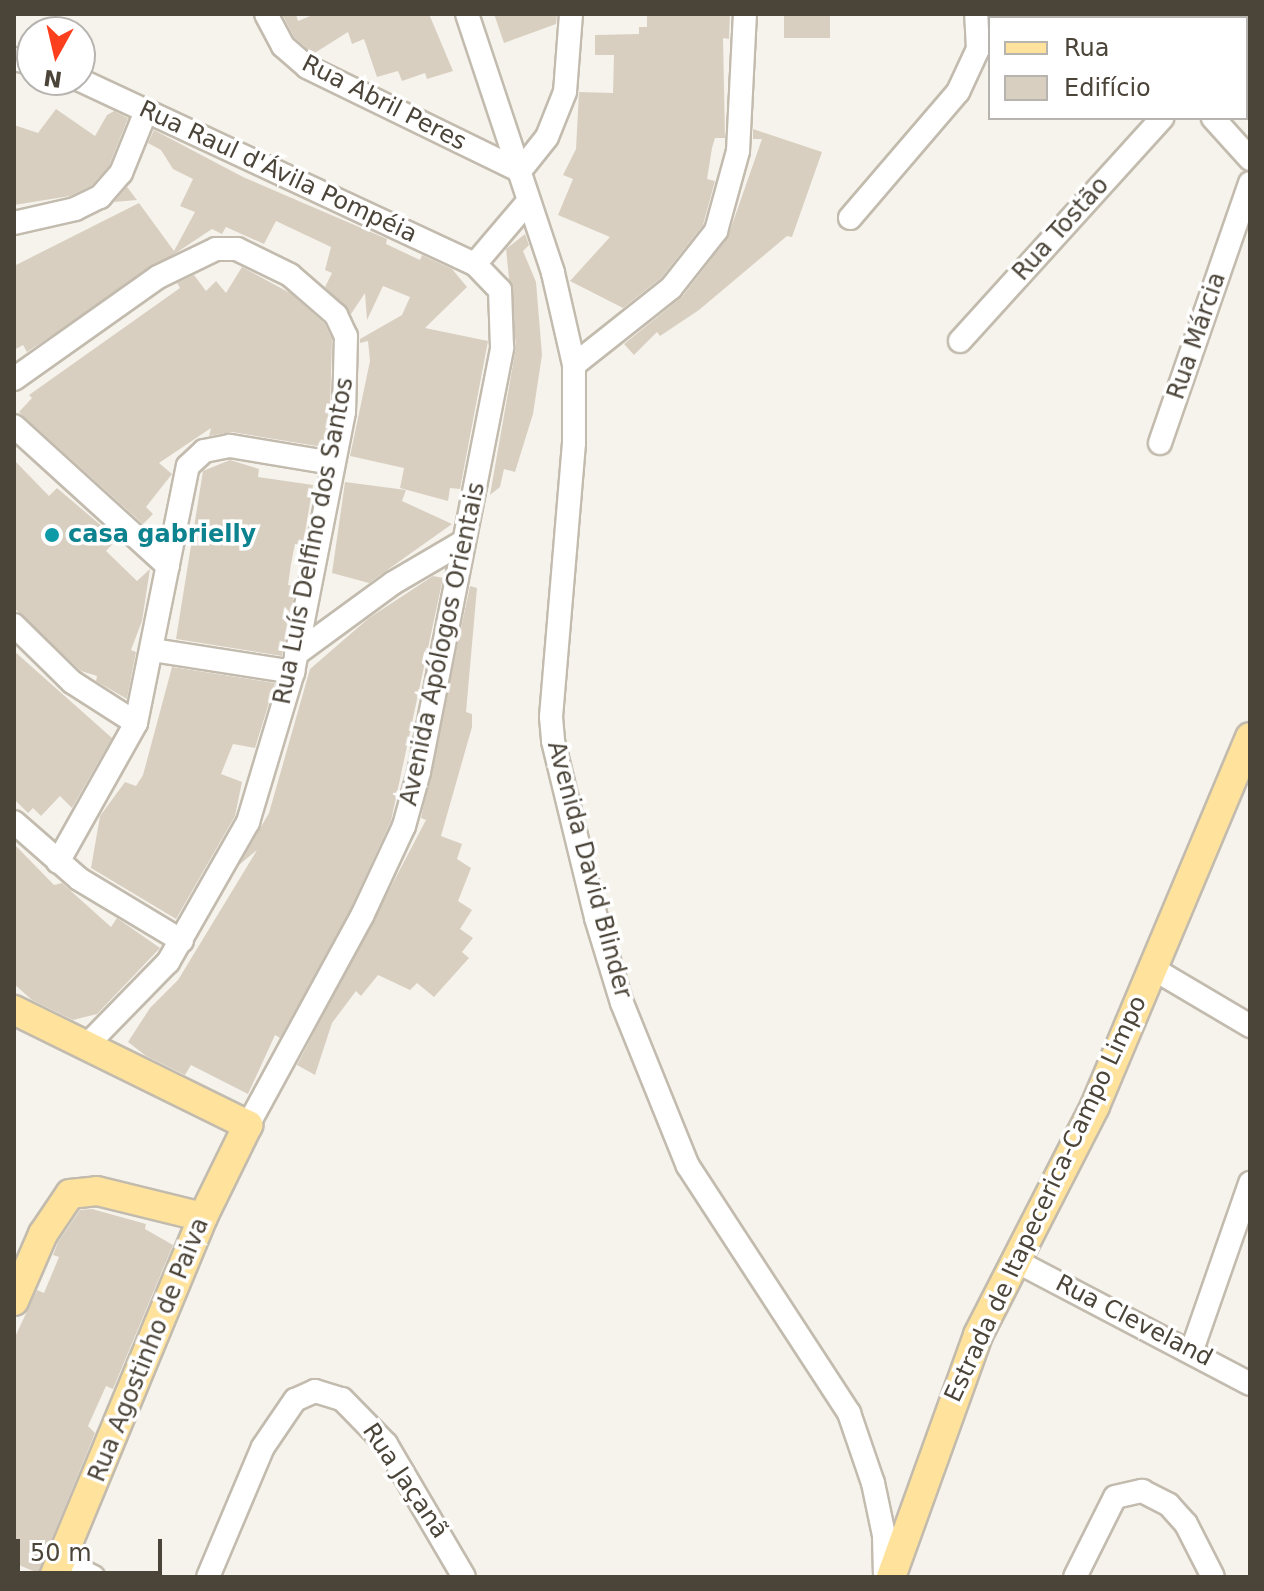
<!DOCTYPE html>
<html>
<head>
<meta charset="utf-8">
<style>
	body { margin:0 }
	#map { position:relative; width:1264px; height:1591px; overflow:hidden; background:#f6f3ec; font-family:"DejaVu Sans",sans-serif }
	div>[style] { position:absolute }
	.building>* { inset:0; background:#d8cfc1; transform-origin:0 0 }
	.roads { filter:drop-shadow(2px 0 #c2bbae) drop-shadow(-2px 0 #c2bbae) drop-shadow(0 2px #c2bbae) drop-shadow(0 -2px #c2bbae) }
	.minor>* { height:22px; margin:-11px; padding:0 11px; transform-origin:11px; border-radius:11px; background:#fff }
	.major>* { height:28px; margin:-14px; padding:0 14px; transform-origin:14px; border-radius:14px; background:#ffe39c }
	.dots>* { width:22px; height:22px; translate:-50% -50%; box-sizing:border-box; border:4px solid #fff; border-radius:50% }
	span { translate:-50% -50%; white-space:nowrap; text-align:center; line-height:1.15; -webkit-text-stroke:7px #fff; paint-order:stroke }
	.street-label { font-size:24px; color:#4b4439 }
	.culture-label { font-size:24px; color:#0d838f; font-weight:700 }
	.left { translate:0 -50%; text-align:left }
	.frame { position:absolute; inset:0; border:16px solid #4b4439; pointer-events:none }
	.legend { position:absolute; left:988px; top:16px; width:260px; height:104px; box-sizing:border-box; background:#fff; border:2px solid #b7b4b0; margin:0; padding:10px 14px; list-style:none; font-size:24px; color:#4b4439 }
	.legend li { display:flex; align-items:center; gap:16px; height:40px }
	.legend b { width:40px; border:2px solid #b7b4b0 }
	.north { position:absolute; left:16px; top:16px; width:80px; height:80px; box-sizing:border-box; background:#fff; border:2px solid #b7b4b0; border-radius:50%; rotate:188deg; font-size:22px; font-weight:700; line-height:32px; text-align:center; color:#4b4439 }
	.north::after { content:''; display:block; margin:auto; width:28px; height:36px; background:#fc3f1d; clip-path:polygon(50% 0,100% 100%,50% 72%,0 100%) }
	.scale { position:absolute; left:16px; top:1539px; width:146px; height:36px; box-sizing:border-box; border:4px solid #4b4439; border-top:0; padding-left:10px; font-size:24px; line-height:28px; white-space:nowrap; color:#4b4439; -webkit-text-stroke:6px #fff; paint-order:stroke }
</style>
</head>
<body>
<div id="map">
	<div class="building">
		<div style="clip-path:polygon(282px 14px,296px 14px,298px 21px,315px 14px,429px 14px,453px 71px,427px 79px,425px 73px,402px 81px,398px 71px,377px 77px,364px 39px,352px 44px,348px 32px,313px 54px,294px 37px)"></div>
		<div style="clip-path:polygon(494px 14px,557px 14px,556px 24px,504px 43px)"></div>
		<div style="clip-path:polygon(647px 14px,730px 14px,729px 39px,723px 38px,725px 138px,715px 138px,712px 148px,707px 179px,715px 181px,703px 225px,661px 278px,623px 308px,570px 281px,610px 237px,558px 215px,573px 179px,563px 175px,576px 149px,579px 92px,613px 93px,614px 55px,595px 55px,595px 35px,639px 34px,639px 27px,647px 27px)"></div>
		<div style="left:784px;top:14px;width:46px;height:24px"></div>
		<div style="clip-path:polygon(56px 109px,95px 136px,107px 115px,114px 111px,128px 118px,109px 166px,91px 186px,70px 196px,14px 205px,14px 125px,38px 133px)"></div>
		<div style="clip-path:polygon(753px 129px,822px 152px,792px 237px,787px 236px,699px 310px,660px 336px,657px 332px,634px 355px,624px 344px,682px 297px,727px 239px,762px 139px,753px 139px)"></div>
		<div style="clip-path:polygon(154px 130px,243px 177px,387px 239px,386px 244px,420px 260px,422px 255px,452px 269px,467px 287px,425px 328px,488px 341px,460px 489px,450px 488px,448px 501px,400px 488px,404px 468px,350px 456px,370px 361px,368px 341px,360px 343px,360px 339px,402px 315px,410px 297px,383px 286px,367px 320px,365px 293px,351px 314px,325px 287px,332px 273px,325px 270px,331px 247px,276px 221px,264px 244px,226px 227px,222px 234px,212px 229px,27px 352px,23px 345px,14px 350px,14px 266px,139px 203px,174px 251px,195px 212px,180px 206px,193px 179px,173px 169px,161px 150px,148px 143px)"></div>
		<div style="clip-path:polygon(127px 187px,137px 200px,114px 202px)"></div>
		<div style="clip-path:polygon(525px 234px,529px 245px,523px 251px,536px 282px,542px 355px,533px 414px,515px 472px,504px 469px,500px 487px,490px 495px,516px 347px,506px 249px)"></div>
		<div style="clip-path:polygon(242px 267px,290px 293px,325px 324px,332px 339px,330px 410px,323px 447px,232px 432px,209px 436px,211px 428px,159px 463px,172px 474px,146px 507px,153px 514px,143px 524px,19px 412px,32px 398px,29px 395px,180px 288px,177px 283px,194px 275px,206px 291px,216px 281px,226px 293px)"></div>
		<div style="clip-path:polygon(14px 460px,49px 496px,57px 488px,117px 539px,106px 551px,137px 581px,150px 569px,142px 621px,131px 650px,136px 652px,127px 699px,96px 681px,97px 676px,81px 671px,14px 608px)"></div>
		<div style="clip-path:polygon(230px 460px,259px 469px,258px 477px,313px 485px,303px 545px,295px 544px,291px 564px,288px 585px,296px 586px,282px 656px,176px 639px,203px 471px)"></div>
		<div style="clip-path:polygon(345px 482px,406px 490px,402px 501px,452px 524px,369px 583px,332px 573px)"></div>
		<div style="clip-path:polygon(433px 576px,443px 578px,391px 821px,350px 910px,280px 1038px,275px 1035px,248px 1094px,191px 1065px,185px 1075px,146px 1056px,128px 1042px,150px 1008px,178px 980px,257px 850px,239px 865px,269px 813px,310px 669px,369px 618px)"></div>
		<div style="clip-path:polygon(470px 586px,477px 588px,466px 712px,472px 714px,472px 727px,441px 836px,462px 844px,457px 859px,471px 868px,458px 901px,472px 910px,460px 929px,473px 938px,462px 952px,469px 958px,434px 997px,417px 983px,410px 990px,378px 975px,361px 996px,356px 991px,332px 1023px,315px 1075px,297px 1065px,426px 820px,421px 818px)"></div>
		<div style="clip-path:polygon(14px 651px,112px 738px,72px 808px,60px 796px,41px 816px,33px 808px,28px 813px,14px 799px)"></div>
		<div style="clip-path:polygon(172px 667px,275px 683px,255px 748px,233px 744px,221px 774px,242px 782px,235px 816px,176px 919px,91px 868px,100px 816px,125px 782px,136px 786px,143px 775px)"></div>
		<div style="clip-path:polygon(14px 844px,54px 885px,62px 883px,111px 927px,117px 918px,160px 948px,97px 1014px,73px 1020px,32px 1000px,14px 984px)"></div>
		<div style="clip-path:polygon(92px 1209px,146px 1224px,145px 1229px,173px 1245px,113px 1389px,106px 1386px,88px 1426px,95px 1433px,38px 1573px,14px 1563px,14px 1339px,37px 1290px,44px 1293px,59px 1257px,53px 1255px,58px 1242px,80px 1210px)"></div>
	</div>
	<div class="roads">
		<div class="minor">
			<div style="left:266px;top:14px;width:36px;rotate:62deg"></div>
			<div style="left:283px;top:46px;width:32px;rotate:41deg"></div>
			<div style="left:307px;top:67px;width:237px;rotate:26deg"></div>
			<div style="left:520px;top:171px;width:43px;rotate:-51.5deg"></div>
			<div style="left:547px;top:137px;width:48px;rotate:-68.2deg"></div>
			<div style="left:565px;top:92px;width:78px;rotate:-85.6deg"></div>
			<div style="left:467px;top:14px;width:273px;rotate:71.6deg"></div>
			<div style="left:553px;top:273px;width:94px;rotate:77.1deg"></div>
			<div style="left:574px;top:365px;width:78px;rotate:90deg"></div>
			<div style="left:574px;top:443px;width:275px;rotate:94.8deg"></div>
			<div style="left:551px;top:717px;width:24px;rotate:85deg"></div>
			<div style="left:553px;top:741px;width:182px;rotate:76.3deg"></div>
			<div style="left:596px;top:918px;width:89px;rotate:73deg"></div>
			<div style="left:622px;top:1003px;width:176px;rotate:68deg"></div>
			<div style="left:688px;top:1166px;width:295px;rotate:56.9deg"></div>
			<div style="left:849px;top:1413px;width:74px;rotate:71.1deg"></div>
			<div style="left:873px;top:1483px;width:53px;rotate:78.1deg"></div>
			<div style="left:884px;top:1535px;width:42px;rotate:88.6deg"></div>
			<div style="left:1160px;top:14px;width:4px;rotate:63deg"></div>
			<div style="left:14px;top:59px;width:18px;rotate:13deg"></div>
			<div style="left:80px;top:80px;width:436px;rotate:25deg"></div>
			<div style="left:1213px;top:118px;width:55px;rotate:47.9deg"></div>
			<div style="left:850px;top:218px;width:166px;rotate:-49.4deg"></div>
			<div style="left:958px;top:92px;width:47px;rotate:-65.1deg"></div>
			<div style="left:978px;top:49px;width:35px;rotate:-93deg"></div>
			<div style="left:14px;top:223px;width:63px;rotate:-12.9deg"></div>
			<div style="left:75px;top:209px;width:28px;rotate:-26deg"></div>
			<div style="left:100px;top:197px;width:32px;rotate:-49deg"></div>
			<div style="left:121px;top:173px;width:67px;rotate:-68deg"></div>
			<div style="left:960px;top:341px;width:301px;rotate:-47.8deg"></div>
			<div style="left:574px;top:365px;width:124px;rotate:-38.4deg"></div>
			<div style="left:671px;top:288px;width:73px;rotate:-51.7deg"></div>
			<div style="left:716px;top:231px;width:83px;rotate:-74.6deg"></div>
			<div style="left:738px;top:151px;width:137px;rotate:-87.1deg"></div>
			<div style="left:14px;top:379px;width:176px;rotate:-35.3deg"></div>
			<div style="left:158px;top:277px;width:64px;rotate:-25.8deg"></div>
			<div style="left:216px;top:249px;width:21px"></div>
			<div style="left:237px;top:249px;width:59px;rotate:26.1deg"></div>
			<div style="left:290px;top:275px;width:61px;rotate:41deg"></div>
			<div style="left:336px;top:315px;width:23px;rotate:65deg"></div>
			<div style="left:346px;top:336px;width:76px;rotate:91.5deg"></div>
			<div style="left:344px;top:412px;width:265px;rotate:101.1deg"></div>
			<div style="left:293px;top:672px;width:157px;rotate:106.7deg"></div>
			<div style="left:248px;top:822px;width:161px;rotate:119.7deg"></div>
			<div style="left:168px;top:962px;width:116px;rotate:134.3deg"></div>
			<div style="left:14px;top:426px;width:208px;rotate:42.3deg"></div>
			<div style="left:1160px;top:443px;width:275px;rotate:-70.9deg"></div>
			<div style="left:14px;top:625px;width:81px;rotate:44.5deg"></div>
			<div style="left:72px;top:682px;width:76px;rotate:32.6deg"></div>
			<div style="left:153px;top:650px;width:142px;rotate:8.9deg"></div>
			<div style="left:296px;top:654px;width:120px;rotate:-36.2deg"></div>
			<div style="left:393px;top:583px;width:81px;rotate:-30.4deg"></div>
			<div style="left:14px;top:822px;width:86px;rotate:41.2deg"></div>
			<div style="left:79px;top:879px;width:120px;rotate:31deg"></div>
			<div style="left:58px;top:862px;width:159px;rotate:-60.7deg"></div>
			<div style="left:136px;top:723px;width:262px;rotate:-78.6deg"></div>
			<div style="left:188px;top:466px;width:22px;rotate:-43deg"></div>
			<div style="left:204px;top:451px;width:26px;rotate:-11deg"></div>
			<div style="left:230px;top:446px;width:104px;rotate:9.4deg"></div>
			<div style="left:1152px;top:968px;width:114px;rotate:30.6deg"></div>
			<div style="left:248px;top:1125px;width:238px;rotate:-61.4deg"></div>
			<div style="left:362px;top:916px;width:99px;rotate:-65deg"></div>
			<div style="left:404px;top:826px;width:56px;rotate:-74.5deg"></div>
			<div style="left:419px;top:772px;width:433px;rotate:-78.9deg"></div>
			<div style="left:502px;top:347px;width:57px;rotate:-92deg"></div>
			<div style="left:500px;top:290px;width:36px;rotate:-134deg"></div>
			<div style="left:475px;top:264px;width:80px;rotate:-49.6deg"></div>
			<div style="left:1016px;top:1261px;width:264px;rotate:27.7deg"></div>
			<div style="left:1192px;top:1350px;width:177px;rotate:-70.8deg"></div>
			<div style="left:62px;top:1561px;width:35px;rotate:27deg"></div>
			<div style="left:208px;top:1577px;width:141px;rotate:-67.1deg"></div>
			<div style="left:263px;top:1447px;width:57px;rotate:-55.8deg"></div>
			<div style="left:295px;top:1400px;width:22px;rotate:-24deg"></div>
			<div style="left:315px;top:1391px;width:28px;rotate:17deg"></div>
			<div style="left:342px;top:1399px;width:63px;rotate:45.6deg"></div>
			<div style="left:386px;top:1444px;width:154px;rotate:59.6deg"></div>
			<div style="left:1075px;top:1577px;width:89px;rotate:-63.4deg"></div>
			<div style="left:1115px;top:1497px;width:28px;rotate:-13deg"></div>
			<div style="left:1142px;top:1491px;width:30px;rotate:27deg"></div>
			<div style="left:1169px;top:1505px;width:25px;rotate:48deg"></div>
			<div style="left:1186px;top:1524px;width:59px;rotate:63deg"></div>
		</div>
		<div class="major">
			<div style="left:14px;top:1010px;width:261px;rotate:26.2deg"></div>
			<div style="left:248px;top:1125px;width:102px;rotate:116.1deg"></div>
			<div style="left:203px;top:1217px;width:390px;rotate:112.5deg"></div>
			<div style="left:14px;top:1301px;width:73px;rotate:-66.6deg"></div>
			<div style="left:43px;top:1234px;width:48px;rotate:-56deg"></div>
			<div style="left:70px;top:1194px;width:27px;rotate:-6deg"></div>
			<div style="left:97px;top:1191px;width:109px;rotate:13.8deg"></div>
			<div style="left:891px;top:1577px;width:257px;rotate:-70.2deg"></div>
			<div style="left:978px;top:1335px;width:257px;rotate:-62.9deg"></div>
			<div style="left:1095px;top:1106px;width:400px;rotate:-67.2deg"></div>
		</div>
	</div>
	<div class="dots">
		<div style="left:52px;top:535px;background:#0f9aa8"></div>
	</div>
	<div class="street-label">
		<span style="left:384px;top:103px;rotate:27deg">Rua Abril Peres</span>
		<span style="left:278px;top:172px;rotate:25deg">Rua Raul d'Ávila Pompéia</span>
		<span style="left:1061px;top:229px;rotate:-48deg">Rua Tostão</span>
		<span style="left:1197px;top:336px;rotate:-71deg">Rua Márcia</span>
		<span style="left:314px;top:541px;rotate:-79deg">Rua Luís Delfino dos Santos</span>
		<span style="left:443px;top:644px;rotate:-78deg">Avenida Apólogos Orientais</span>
		<span style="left:589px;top:870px;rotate:75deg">Avenida David Blinder</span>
		<span style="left:1046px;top:1199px;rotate:-65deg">Estrada de Itapecerica-Campo Limpo</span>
		<span style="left:1134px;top:1321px;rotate:27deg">Rua Cleveland</span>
		<span style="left:149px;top:1350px;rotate:-68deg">Rua Agostinho de Paiva</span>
		<span style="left:405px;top:1481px;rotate:56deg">Rua Jaçanã</span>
	</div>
	<div class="culture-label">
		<span class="left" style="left:68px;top:535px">casa gabrielly</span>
	</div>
	<div class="frame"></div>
	<ul class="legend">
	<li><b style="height:10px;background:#ffe39c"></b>Rua</li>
	<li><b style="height:22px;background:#d8cfc1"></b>Edifício</li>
	</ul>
	<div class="north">N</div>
	<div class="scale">50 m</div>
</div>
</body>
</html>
